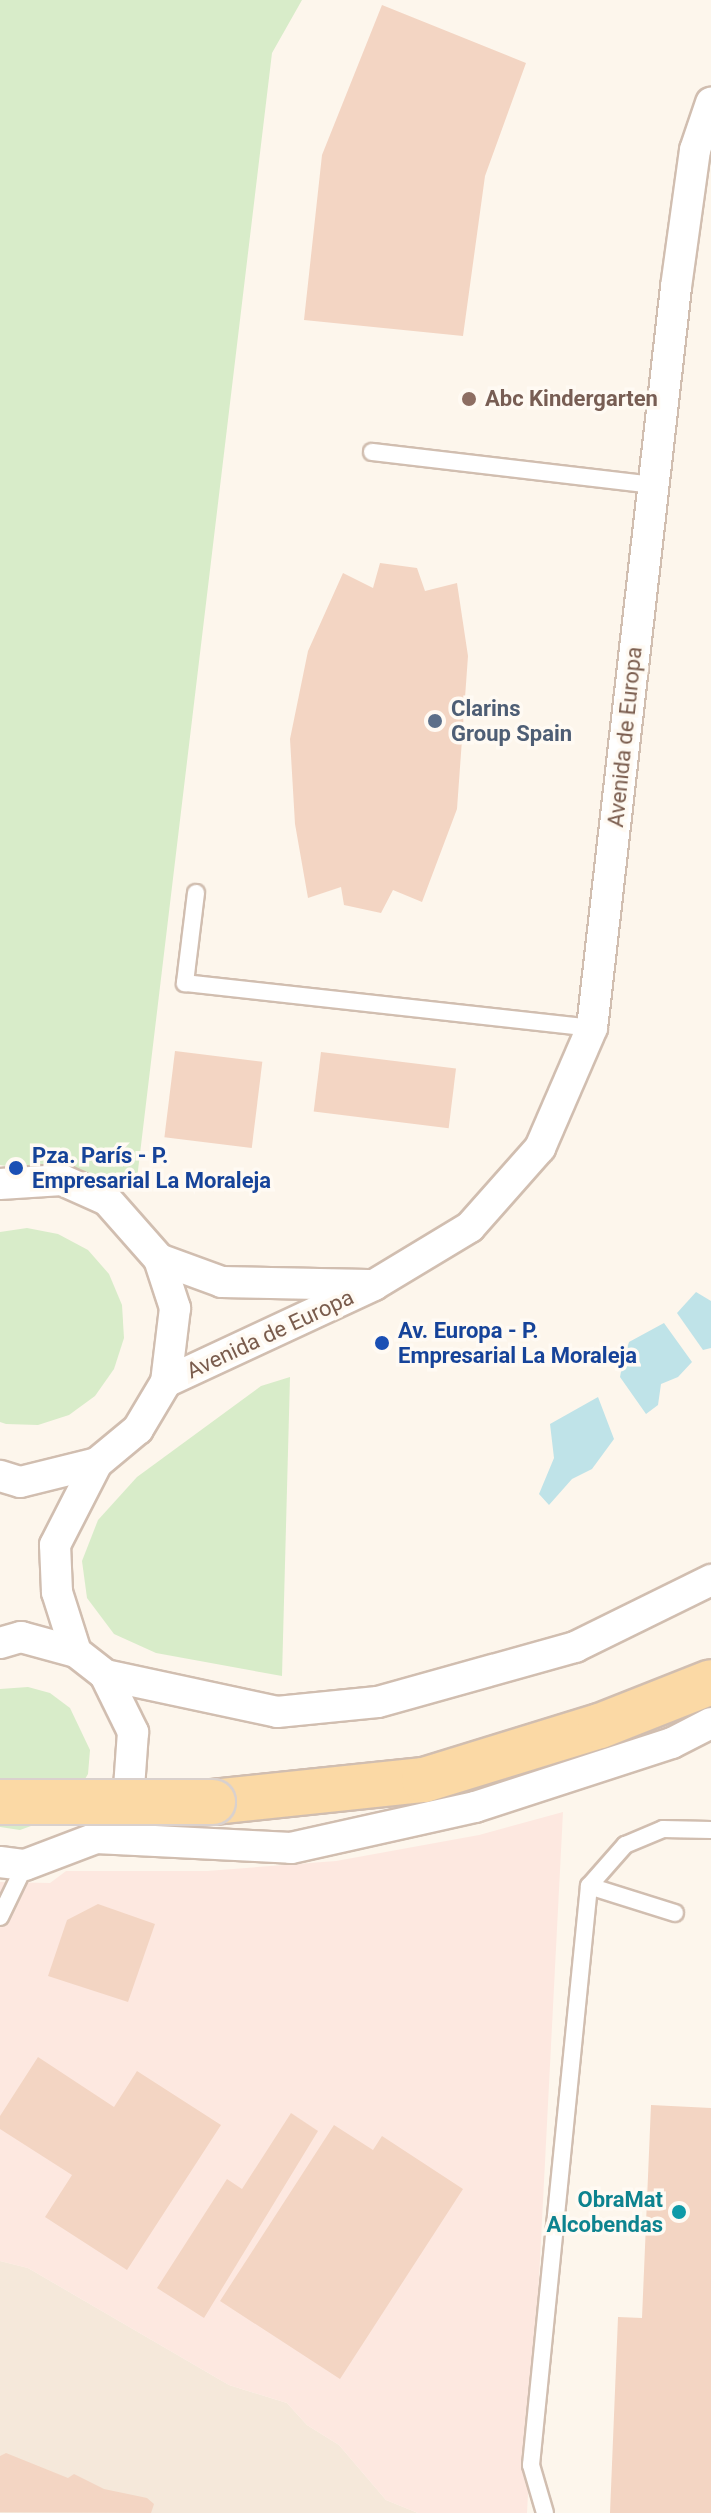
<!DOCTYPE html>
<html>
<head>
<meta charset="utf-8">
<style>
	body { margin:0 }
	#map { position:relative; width:711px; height:2513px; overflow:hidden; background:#fdf6ec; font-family:Roboto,sans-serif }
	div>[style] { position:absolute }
	.residential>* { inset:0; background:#f5e8da }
	.commercial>* { inset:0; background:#fde8e0 }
	.green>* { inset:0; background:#d8ecc9 }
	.water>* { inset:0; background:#bfe3e8 }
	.building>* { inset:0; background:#f3d5c3; transform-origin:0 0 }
	.roads { filter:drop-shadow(2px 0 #d1beb0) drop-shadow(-2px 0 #d1beb0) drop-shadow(0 2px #d1beb0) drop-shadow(0 -2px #d1beb0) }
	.lane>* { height:16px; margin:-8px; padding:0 8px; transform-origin:8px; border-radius:8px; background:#fff }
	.street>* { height:30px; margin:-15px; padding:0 15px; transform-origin:15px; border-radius:15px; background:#fff }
	.primary>* { height:44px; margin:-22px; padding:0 22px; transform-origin:22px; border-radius:22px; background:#fbd9a5 }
	.bridges { filter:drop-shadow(2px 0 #dad1cd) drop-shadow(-2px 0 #dad1cd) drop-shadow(0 2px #dad1cd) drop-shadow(0 -2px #dad1cd) }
	.primary-bridge>* { height:44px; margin:-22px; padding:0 22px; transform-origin:22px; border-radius:22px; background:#fbd9a5 }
	.dots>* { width:22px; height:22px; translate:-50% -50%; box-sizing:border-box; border:4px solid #fffaf3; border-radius:50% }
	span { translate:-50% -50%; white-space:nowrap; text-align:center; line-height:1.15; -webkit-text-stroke:7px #fffaf3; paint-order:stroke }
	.education-label { font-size:22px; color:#785e54; font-weight:700 }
	.left { translate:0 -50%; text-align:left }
	.service-label { font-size:22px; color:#4e5e75; font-weight:700 }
	.street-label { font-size:22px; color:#7a5c4d }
	.transit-label { font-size:22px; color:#164399; font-weight:700 }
	.culture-label { font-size:22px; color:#0d838f; font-weight:700 }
	.right { translate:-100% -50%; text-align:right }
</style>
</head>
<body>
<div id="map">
	<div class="residential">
		<div style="clip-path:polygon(0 2261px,28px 2268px,229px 2385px,287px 2403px,307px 2425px,339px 2445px,386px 2500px,418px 2513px,0 2513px)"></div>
	</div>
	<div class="commercial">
		<div style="clip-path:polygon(563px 1812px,527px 2513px,418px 2513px,386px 2500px,339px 2445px,307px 2425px,287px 2403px,229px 2385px,28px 2268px,0 2261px,0 1882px,50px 1883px,66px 1871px,207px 1871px,336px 1861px,479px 1835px)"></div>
	</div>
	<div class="green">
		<div style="clip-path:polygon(0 0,302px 0,272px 53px,136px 1187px,0 1165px)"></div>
		<div style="clip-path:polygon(27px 1228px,58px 1234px,88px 1250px,109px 1274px,122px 1305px,124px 1338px,114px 1369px,95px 1396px,69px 1415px,38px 1425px,6px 1424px,0 1422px,0 1232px)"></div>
		<div style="clip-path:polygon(290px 1377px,282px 1676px,156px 1653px,114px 1634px,87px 1598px,82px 1561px,98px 1520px,137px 1477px,261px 1386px)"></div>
		<div style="clip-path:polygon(28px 1687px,50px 1693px,70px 1708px,90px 1750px,88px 1774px,64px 1814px,20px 1830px,0 1827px,0 1689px)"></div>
	</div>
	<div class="water">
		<div style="clip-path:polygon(696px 1292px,711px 1301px,711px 1348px,703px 1350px,677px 1313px)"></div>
		<div style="clip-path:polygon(664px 1323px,692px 1362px,678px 1377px,661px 1384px,658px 1405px,646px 1414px,620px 1377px,623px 1361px,629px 1342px)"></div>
		<div style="clip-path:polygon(598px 1397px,614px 1439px,592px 1469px,572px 1479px,549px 1505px,539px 1494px,554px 1458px,550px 1424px)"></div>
	</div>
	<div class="building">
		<div style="clip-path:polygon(382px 5px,526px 63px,485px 176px,463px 336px,304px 320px,322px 155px)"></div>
		<div style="clip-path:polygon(380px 563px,417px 568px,425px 591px,457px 583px,468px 656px,457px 809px,422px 902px,393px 890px,381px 913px,344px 905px,341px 887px,308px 898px,295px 824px,290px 739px,308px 651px,343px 573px,373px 588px)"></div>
		<div style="left:175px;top:1051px;width:88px;height:87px;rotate:7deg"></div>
		<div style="left:321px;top:1052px;width:136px;height:60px;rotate:7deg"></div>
		<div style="clip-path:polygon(98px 1904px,155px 1924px,128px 2002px,48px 1976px,67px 1920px)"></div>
		<div style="clip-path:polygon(38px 2057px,114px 2107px,137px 2071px,221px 2125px,127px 2270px,45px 2217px,72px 2175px,0 2129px,0 2116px)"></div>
		<div style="clip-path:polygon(651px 2105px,711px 2108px,711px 2513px,610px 2513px,618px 2317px,642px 2318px)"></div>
		<div style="clip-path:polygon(291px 2113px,318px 2131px,204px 2318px,157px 2288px,227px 2179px,242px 2189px)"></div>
		<div style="clip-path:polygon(334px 2125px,373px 2150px,382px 2136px,463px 2189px,340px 2379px,220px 2301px)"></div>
		<div style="clip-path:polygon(6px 2453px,68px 2478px,74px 2474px,104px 2489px,147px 2498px,154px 2504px,151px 2513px,0 2512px,0 2456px)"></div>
	</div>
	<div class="roads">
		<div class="lane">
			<div style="left:372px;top:452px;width:284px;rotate:6.7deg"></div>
			<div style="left:196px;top:893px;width:91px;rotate:97deg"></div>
			<div style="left:185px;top:983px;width:409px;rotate:6.3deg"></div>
			<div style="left:589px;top:1886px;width:90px;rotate:17.4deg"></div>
			<div style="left:0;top:1917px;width:58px;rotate:-64.3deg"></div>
			<div style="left:545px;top:2513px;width:50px;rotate:-106.3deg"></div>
			<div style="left:531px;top:2465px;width:582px;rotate:-84.28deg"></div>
			<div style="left:589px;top:1886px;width:55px;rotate:-48.7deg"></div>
			<div style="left:625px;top:1845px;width:41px;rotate:-22.8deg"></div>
			<div style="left:663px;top:1829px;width:48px;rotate:1.2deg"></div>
		</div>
		<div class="street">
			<div style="left:0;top:1184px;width:62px;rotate:-3.7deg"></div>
			<div style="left:62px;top:1180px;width:49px;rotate:24deg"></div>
			<div style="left:107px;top:1200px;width:79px;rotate:48.6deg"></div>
			<div style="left:159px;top:1259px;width:52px;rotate:71.9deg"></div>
			<div style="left:175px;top:1308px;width:75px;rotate:96.9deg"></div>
			<div style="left:166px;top:1382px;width:55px;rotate:120.8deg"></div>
			<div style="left:138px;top:1429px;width:53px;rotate:140.3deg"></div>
			<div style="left:97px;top:1463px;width:79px;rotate:166.1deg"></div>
			<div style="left:20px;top:1482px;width:21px;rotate:-163deg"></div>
			<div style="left:159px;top:1259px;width:67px;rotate:20.1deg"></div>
			<div style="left:222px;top:1282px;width:146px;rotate:1.2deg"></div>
			<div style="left:166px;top:1382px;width:230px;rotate:-25deg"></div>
			<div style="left:374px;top:1285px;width:112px;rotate:-31.1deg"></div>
			<div style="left:470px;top:1227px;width:106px;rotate:-48.5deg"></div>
			<div style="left:540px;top:1148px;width:131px;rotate:-66.6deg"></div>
			<div style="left:592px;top:1028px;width:746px;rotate:-83.53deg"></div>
			<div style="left:676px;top:287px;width:138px;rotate:-82.1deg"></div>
			<div style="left:695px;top:150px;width:50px;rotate:-71.2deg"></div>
			<div style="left:0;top:1643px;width:22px;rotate:-16deg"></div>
			<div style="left:21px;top:1637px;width:57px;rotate:15.3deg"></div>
			<div style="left:76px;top:1652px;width:37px;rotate:38deg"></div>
			<div style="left:105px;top:1675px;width:176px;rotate:12.1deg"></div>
			<div style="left:277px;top:1712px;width:101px;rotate:-5.7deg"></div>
			<div style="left:378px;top:1702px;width:205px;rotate:-15.6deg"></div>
			<div style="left:575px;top:1647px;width:152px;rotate:-26.2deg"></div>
			<div style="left:76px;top:1652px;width:63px;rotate:-107.6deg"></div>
			<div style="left:57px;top:1592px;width:47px;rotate:-92.4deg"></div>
			<div style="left:55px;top:1545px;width:92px;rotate:-62.9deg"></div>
			<div style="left:105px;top:1675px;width:64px;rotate:63.8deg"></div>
			<div style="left:133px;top:1732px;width:56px;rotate:94.1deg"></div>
			<div style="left:129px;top:1788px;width:30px;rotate:124deg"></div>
			<div style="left:0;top:1862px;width:25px;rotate:7deg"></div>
			<div style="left:25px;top:1865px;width:76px;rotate:-20.8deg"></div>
			<div style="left:96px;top:1838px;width:195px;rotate:2.9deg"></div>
			<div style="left:291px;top:1848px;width:189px;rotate:-12.6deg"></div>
			<div style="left:475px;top:1807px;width:207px;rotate:-18deg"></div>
			<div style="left:672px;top:1743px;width:44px;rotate:-27.1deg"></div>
		</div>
		<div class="primary">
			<div style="left:213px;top:1802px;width:212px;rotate:-6deg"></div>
			<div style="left:424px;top:1780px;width:184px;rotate:-17.1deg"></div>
			<div style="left:600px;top:1726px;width:119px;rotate:-21.6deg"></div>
		</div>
	</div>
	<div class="bridges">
		<div class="primary-bridge">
			<div style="left:0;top:1802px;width:213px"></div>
		</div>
	</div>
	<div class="dots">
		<div style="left:469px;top:399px;background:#8d6e63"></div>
		<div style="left:435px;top:721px;background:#5c6f8a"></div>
		<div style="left:16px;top:1168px;background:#1a4fb4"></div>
		<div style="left:382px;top:1343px;background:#1a4fb4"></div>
		<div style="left:679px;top:2212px;background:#0f9aa8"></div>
	</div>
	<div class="education-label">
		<span class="left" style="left:485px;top:399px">Abc Kindergarten</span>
	</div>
	<div class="service-label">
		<span class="left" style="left:451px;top:721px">Clarins<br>Group Spain</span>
	</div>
	<div class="street-label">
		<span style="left:625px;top:737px;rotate:-84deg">Avenida de Europa</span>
		<span style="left:270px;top:1334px;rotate:-25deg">Avenida de Europa</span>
	</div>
	<div class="transit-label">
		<span class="left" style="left:32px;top:1168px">Pza. París - P.<br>Empresarial La Moraleja</span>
		<span class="left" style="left:398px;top:1343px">Av. Europa - P.<br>Empresarial La Moraleja</span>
	</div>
	<div class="culture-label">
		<span class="right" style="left:663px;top:2212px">ObraMat<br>Alcobendas</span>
	</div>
</div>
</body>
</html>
